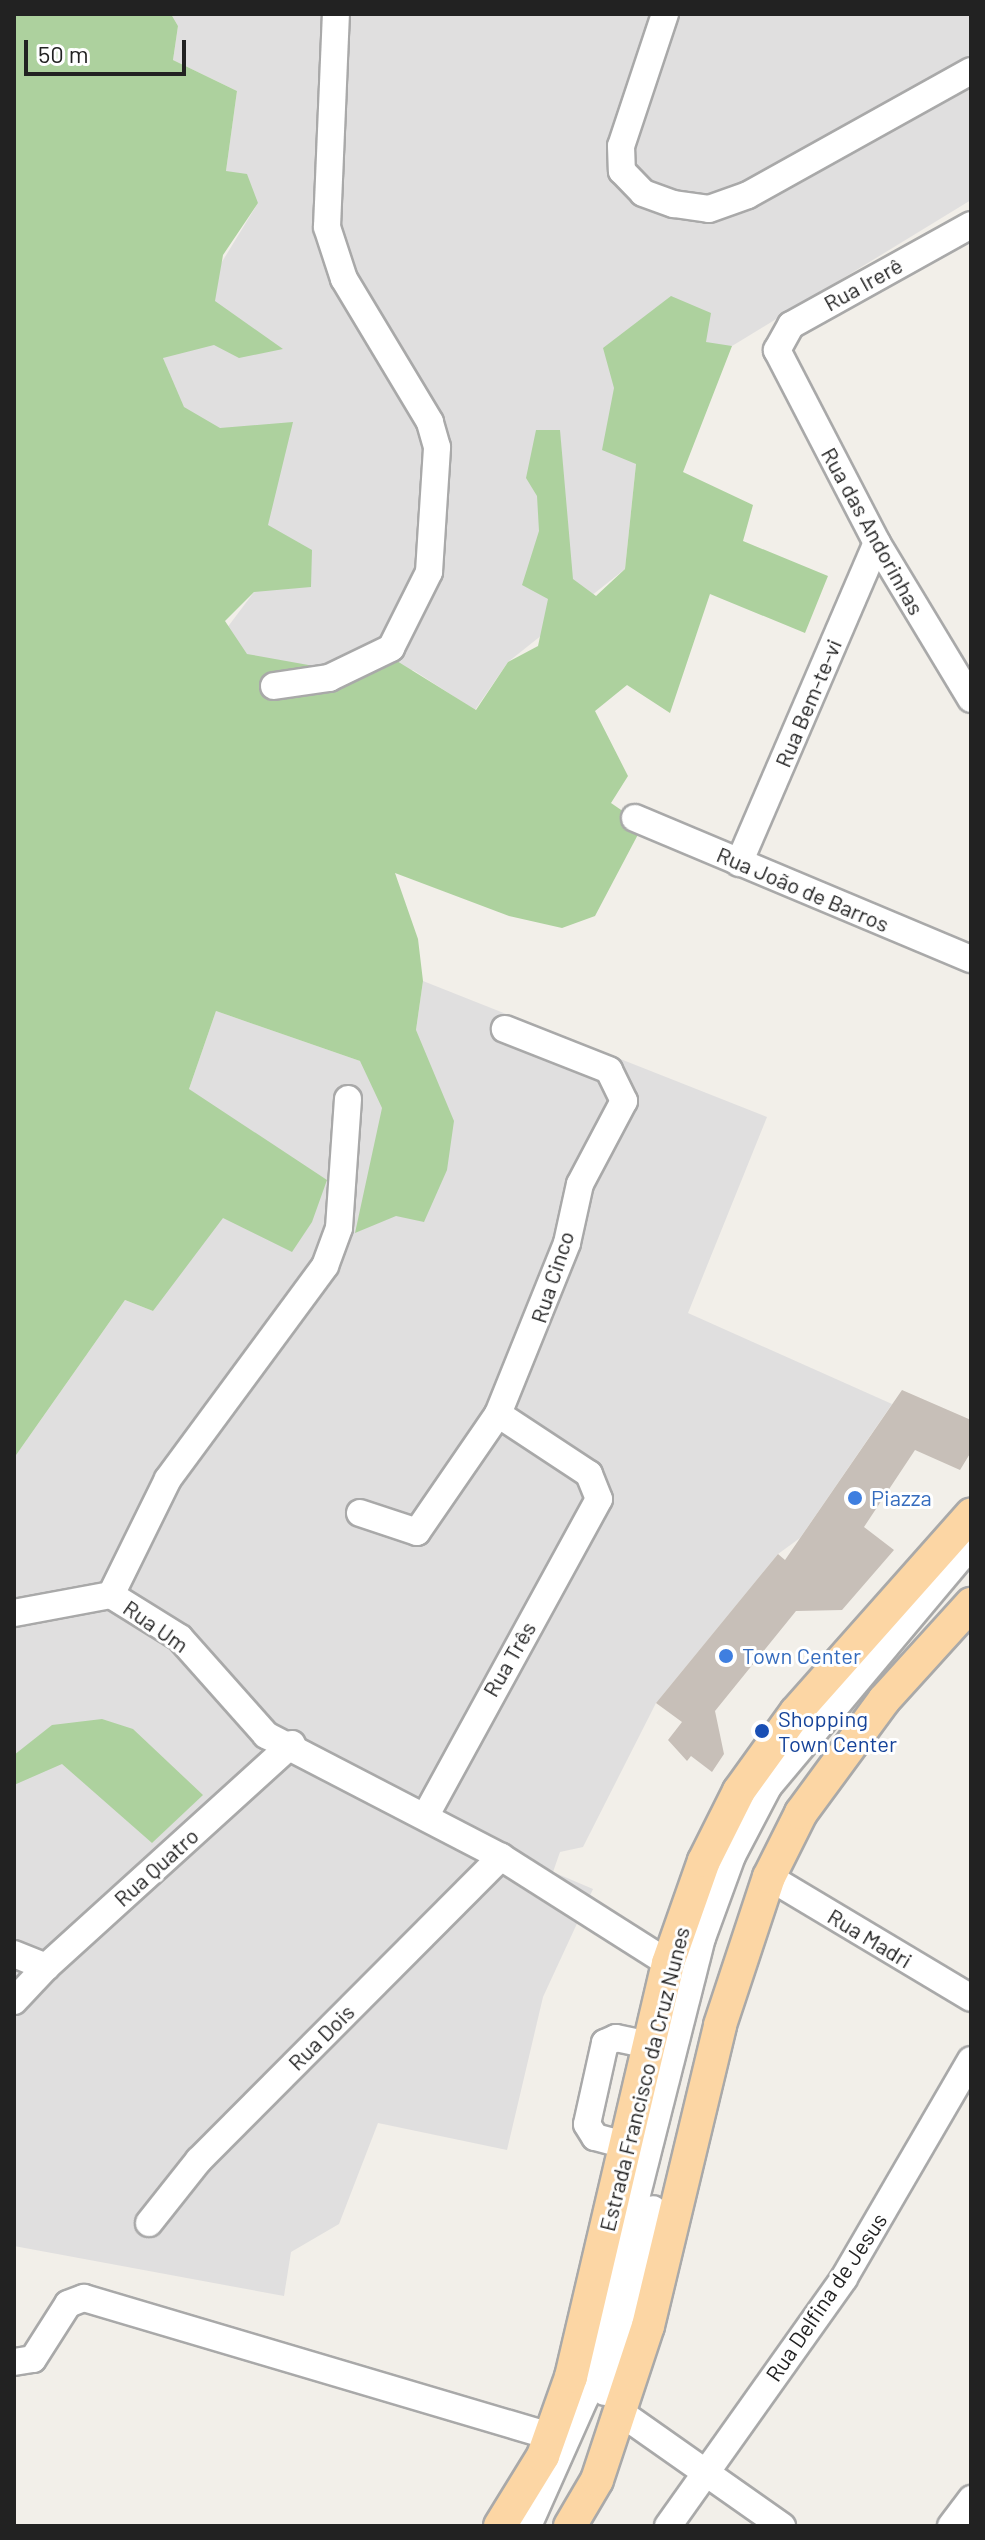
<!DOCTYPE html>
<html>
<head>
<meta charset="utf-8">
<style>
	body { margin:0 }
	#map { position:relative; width:985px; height:2540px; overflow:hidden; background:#f2efe9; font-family:Barlow,sans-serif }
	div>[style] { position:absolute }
	.residential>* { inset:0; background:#e0dfdf }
	.forest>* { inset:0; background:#add19e }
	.building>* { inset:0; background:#c7bfb8 }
	.roads { filter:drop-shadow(2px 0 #a9a9a9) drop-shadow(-2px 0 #a9a9a9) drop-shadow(0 2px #a9a9a9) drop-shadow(0 -2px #a9a9a9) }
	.minor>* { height:26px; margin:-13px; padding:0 13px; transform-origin:13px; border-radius:13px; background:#fff }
	.major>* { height:32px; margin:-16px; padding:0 16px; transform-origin:16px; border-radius:16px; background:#fcd6a4 }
	.dots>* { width:22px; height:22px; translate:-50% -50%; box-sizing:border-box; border:4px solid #fff; border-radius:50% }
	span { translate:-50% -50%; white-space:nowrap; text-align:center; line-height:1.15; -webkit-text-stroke:6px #fff; paint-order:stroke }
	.street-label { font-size:22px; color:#222 }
	.shop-label { font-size:22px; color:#366cbe }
	.left { translate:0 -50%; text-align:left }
	.transit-label { font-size:22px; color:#164399 }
	.frame { position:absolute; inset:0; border:16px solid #222; pointer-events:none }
	.scale { position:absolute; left:24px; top:40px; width:162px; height:36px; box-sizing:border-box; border:4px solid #222; border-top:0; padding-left:10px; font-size:24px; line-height:28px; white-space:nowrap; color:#222; -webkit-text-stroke:6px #fff; paint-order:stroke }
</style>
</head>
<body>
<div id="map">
	<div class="residential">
		<div style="clip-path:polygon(171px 14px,971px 14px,971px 200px,732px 346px,636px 464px,625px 569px,508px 662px,475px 710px,413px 670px,151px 729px,254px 592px,163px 358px,258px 203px,226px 171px,237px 91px,173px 60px,178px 26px)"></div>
		<div style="clip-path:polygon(423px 981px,767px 1117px,688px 1313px,892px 1404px,800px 1538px,778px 1554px,656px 1703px,583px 1847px,560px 1852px,553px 1872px,593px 1889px,543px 1997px,507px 2150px,378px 2123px,339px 2224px,291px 2252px,284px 2296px,14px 2246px,14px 1458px,125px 1300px,153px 1311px,181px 1268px,189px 1089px,216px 1011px,360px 1061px,416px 1030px)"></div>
	</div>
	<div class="forest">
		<div style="clip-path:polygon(14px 14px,171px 14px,178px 26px,173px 60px,237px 91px,226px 171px,247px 174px,258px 203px,223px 255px,215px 301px,283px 349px,239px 358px,214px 345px,163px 358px,184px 407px,220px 428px,293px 422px,268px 525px,312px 550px,311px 587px,254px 592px,225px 621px,247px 654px,314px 666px,384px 653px,476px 710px,508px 662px,538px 646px,548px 599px,522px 585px,539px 531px,537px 496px,526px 478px,536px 430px,560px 430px,573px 579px,596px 596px,625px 569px,636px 464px,602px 450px,614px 388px,603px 348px,671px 296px,711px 313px,706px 342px,732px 346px,683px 472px,753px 505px,743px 541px,828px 576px,805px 633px,710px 594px,670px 713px,627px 685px,595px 711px,628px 776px,611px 803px,643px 825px,595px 916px,562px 928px,509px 916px,395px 873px,418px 939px,423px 981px,416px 1030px,454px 1121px,447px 1170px,424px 1222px,396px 1216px,355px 1233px,382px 1108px,360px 1061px,216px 1011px,189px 1089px,327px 1180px,312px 1222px,292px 1252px,223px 1218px,153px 1311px,125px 1300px,14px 1458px)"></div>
		<div style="clip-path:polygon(102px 1719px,133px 1729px,203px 1795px,152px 1843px,62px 1764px,14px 1785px,14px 1755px,52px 1725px)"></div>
	</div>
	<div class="building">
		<div style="clip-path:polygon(902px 1390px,971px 1420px,971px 1452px,960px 1470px,915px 1450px,864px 1527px,894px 1550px,842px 1610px,796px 1611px,715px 1711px,724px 1754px,712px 1772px,691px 1756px,687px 1761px,668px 1740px,682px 1722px,656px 1703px,778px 1554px,785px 1560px)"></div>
	</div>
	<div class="roads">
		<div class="minor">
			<div style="left:665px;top:14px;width:139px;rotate:108.4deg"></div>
			<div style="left:621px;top:146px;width:25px;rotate:88deg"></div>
			<div style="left:622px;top:171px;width:30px;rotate:46deg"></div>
			<div style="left:643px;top:193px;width:33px;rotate:20deg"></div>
			<div style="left:674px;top:204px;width:35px;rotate:8deg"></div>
			<div style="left:709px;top:209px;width:41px;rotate:-19.7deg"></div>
			<div style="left:748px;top:195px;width:255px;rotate:-29.1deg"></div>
			<div style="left:971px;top:225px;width:206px;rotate:150.9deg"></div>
			<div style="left:791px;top:325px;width:29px;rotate:119deg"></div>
			<div style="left:777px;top:350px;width:217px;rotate:62.6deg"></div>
			<div style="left:877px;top:543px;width:182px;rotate:58.9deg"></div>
			<div style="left:274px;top:686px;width:56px;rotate:-8.3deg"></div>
			<div style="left:329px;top:678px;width:69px;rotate:-25.8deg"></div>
			<div style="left:391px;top:648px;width:85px;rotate:-63.4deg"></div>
			<div style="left:429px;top:572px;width:125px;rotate:-86.3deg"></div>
			<div style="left:437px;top:447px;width:26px;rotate:-106deg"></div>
			<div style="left:430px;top:422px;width:167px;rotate:-121deg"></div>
			<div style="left:344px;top:279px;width:55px;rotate:-108.1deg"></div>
			<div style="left:327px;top:227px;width:213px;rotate:-87.6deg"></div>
			<div style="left:635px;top:818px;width:364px;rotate:22.8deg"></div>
			<div style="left:739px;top:863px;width:348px;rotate:-66.7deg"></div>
			<div style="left:348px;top:1099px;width:129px;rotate:94deg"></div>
			<div style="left:339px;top:1228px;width:40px;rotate:110.2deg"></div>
			<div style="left:325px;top:1266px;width:265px;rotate:126.4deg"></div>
			<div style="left:168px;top:1479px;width:129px;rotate:116.2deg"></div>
			<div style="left:111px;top:1595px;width:81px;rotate:31.9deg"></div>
			<div style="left:180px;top:1638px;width:130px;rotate:48.4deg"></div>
			<div style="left:266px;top:1735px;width:265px;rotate:27.4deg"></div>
			<div style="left:501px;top:1857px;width:198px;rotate:32.4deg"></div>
			<div style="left:360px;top:1513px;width:60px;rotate:18.4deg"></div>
			<div style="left:417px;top:1532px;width:143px;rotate:-55.5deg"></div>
			<div style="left:498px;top:1414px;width:184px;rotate:-68deg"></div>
			<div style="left:567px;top:1243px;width:60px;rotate:-77.6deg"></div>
			<div style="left:580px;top:1184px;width:94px;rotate:-62.1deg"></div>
			<div style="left:624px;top:1101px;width:34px;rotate:-116deg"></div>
			<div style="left:609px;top:1070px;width:112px;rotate:-158.5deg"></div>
			<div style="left:14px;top:1613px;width:99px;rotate:-10.5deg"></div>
			<div style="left:426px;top:1815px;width:360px;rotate:-61.3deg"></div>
			<div style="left:599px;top:1499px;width:27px;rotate:-112deg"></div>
			<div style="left:589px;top:1474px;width:109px;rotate:-146.6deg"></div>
			<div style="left:769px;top:1877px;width:235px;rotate:30.9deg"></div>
			<div style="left:14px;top:1954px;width:35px;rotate:22deg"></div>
			<div style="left:46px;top:1967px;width:332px;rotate:-42.2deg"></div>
			<div style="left:14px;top:2001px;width:47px;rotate:-46.7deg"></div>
			<div style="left:625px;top:2145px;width:31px;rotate:-165deg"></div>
			<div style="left:595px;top:2137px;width:15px;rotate:-122deg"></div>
			<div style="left:587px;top:2124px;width:83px;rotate:-77.5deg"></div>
			<div style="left:605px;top:2043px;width:12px;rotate:-24deg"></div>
			<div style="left:616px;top:2038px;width:34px;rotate:12deg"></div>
			<div style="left:149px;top:2223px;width:80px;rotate:-51.6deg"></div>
			<div style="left:199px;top:2160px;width:428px;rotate:-45.1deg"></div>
			<div style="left:14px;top:2362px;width:19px;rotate:-9deg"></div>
			<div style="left:33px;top:2359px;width:65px;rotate:-57.5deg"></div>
			<div style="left:68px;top:2304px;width:17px;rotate:-21deg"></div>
			<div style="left:84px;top:2298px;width:486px;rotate:16.5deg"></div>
			<div style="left:605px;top:2392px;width:189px;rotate:-75.3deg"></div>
			<div style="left:621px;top:2413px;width:197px;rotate:35.1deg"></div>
			<div style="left:528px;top:2526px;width:142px;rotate:-66deg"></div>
			<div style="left:586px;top:2396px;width:472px;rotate:-75.8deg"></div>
			<div style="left:702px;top:1938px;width:87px;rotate:-69.9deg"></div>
			<div style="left:732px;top:1856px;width:78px;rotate:-62.4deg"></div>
			<div style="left:768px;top:1787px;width:316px;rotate:-50deg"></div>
			<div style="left:668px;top:2526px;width:304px;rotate:-54.6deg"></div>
			<div style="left:844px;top:2278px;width:252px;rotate:-59.8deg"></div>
			<div style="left:951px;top:2526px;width:34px;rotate:-53deg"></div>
		</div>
		<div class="major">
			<div style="left:500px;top:2526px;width:82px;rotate:-58.4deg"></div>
			<div style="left:543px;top:2456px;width:84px;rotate:-70.5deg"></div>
			<div style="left:571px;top:2377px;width:425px;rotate:-76.8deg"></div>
			<div style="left:668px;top:1963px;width:108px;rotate:-70.6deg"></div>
			<div style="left:704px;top:1861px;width:78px;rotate:-63.4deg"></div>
			<div style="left:739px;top:1791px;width:97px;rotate:-54.2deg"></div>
			<div style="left:796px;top:1712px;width:264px;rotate:-48.4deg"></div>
			<div style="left:570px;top:2526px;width:53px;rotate:-59.6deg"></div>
			<div style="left:597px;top:2480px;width:162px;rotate:-71.7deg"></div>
			<div style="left:648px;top:2326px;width:309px;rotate:-76.5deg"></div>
			<div style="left:720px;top:2025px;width:156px;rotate:-71.7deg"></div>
			<div style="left:769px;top:1877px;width:72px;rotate:-63.4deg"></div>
			<div style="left:801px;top:1813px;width:140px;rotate:-53.7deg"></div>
			<div style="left:884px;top:1700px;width:130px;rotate:-47.8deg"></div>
		</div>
	</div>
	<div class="dots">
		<div style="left:855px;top:1498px;background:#3f7fe0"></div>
		<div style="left:726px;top:1656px;background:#3f7fe0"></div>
		<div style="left:762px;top:1731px;background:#1a4fb4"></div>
	</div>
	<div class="street-label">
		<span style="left:863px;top:284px;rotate:-29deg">Rua Irerê</span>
		<span style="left:873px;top:531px;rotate:61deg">Rua das Andorinhas</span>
		<span style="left:808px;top:703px;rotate:-67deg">Rua Bem-te-vi</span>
		<span style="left:803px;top:889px;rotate:23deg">Rua João de Barros</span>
		<span style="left:552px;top:1277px;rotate:-72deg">Rua Cinco</span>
		<span style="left:156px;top:1626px;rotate:35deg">Rua Um</span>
		<span style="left:509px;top:1659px;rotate:-60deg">Rua Três</span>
		<span style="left:156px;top:1867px;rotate:-42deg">Rua Quatro</span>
		<span style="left:870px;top:1938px;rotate:31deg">Rua Madri</span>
		<span style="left:321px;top:2037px;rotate:-45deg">Rua Dois</span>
		<span style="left:644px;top:2079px;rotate:-76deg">Estrada Francisco da Cruz Nunes</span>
		<span style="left:826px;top:2297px;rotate:-56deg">Rua Delfina de Jesus</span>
	</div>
	<div class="shop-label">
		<span class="left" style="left:871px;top:1498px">Piazza</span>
		<span class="left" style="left:742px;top:1656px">Town Center</span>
	</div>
	<div class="transit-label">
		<span class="left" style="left:778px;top:1731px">Shopping<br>Town Center</span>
	</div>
	<div class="frame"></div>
	<div class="scale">50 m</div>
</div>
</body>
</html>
